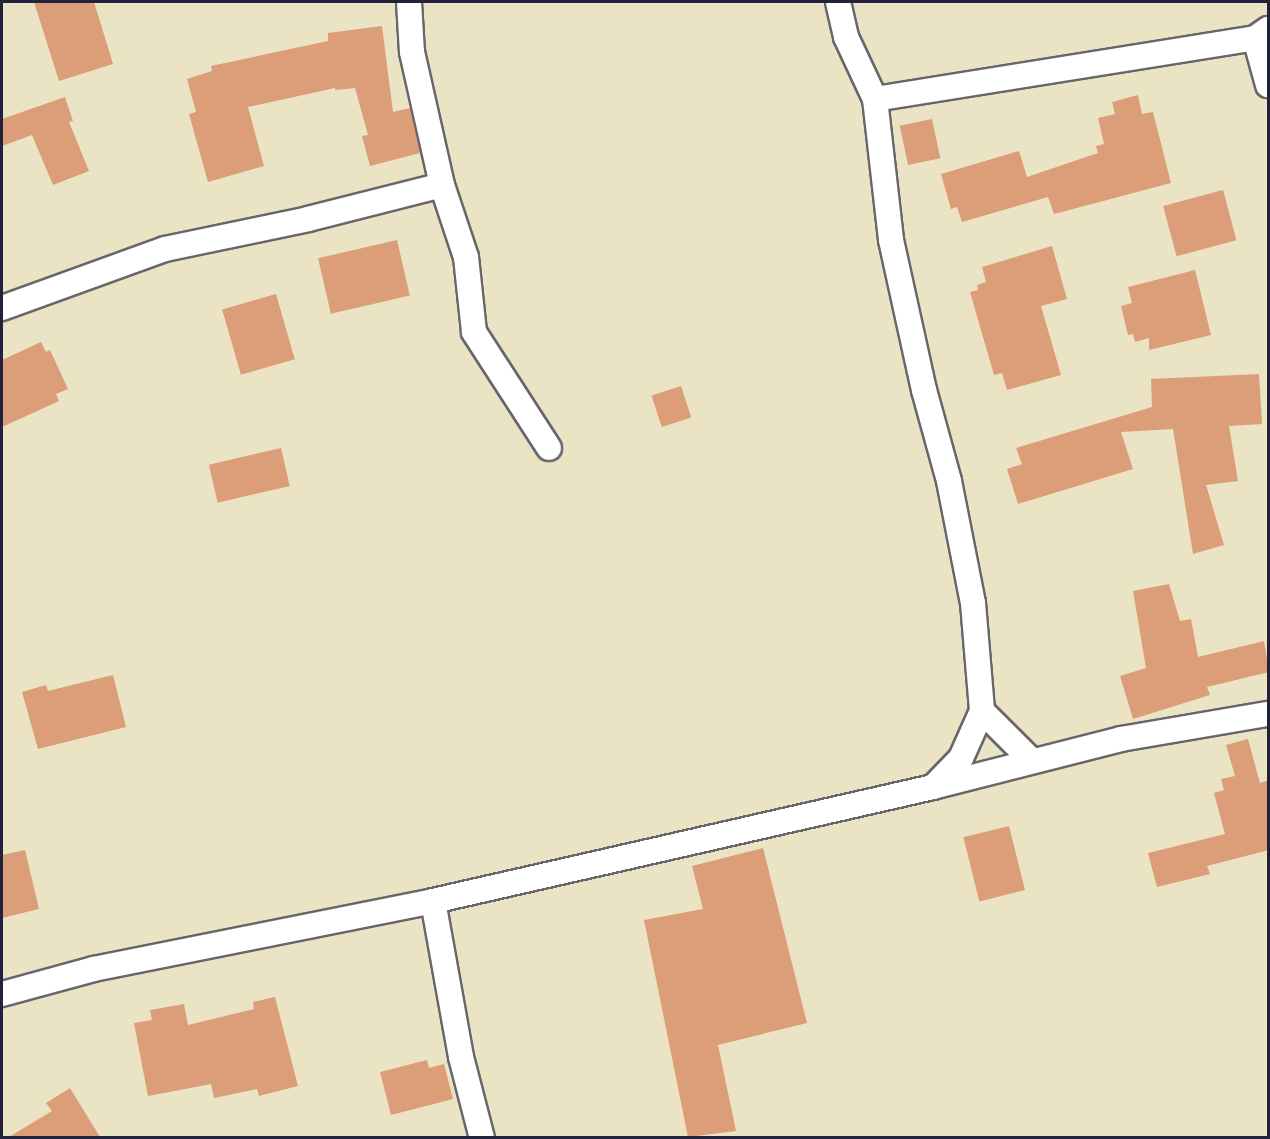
<!DOCTYPE html>
<html>
<head>
<meta charset="utf-8">
<style>
	body { margin:0 }
	#map { position:relative; width:1270px; height:1139px; overflow:hidden; background:#eae3c4; font-family:"Balsamiq Sans",sans-serif }
	div>[style] { position:absolute }
	.building>* { inset:0; background:#db9e79; transform-origin:0 0 }
	.roads { filter:drop-shadow(2px 0 #68666b) drop-shadow(-2px 0 #68666b) drop-shadow(0 2px #68666b) drop-shadow(0 -2px #68666b) }
	.minor>* { height:24px; margin:-12px; padding:0 12px; transform-origin:12px; border-radius:12px; background:#fff }
	span { translate:-50% -50%; white-space:nowrap; text-align:center; line-height:1.15; -webkit-text-stroke:6px #f7f3e8; paint-order:stroke }
	.frame { position:absolute; inset:0; border:3px solid #22223b; pointer-events:none }
</style>
</head>
<body>
<div id="map">
	<div class="building">
		<div style="clip-path:polygon(34px 2px,94px 2px,113px 64px,59px 81px)"></div>
		<div style="clip-path:polygon(382px 26px,393px 112px,410px 108px,420px 153px,370px 166px,362px 136px,368px 135px,355px 88px,335px 90px,335px 88px,248px 107px,264px 166px,208px 182px,189px 114px,196px 112px,187px 79px,212px 71px,211px 66px,328px 41px,328px 33px)"></div>
		<div style="clip-path:polygon(1138px 95px,1142px 114px,1153px 112px,1171px 183px,1054px 214px,1048px 197px,962px 222px,957px 207px,951px 209px,941px 174px,1019px 151px,1027px 177px,1098px 153px,1096px 146px,1104px 144px,1098px 118px,1115px 114px,1112px 102px)"></div>
		<div style="clip-path:polygon(65px 97px,73px 121px,69px 122px,89px 171px,53px 185px,32px 135px,2px 146px,2px 119px)"></div>
		<div style="left:932px;top:119px;width:40px;height:33px;rotate:78deg"></div>
		<div style="left:1223px;top:190px;width:52px;height:62px;rotate:75deg"></div>
		<div style="left:397px;top:240px;width:57px;height:81px;rotate:77deg"></div>
		<div style="clip-path:polygon(1052px 246px,1067px 299px,1041px 306px,1061px 375px,1007px 390px,1002px 373px,994px 375px,970px 292px,978px 290px,977px 285px,986px 282px,982px 267px)"></div>
		<div style="clip-path:polygon(1195px 270px,1211px 335px,1149px 350px,1149px 338px,1135px 342px,1133px 334px,1128px 335px,1121px 306px,1132px 303px,1128px 287px)"></div>
		<div style="left:276px;top:294px;width:68px;height:56px;rotate:74deg"></div>
		<div style="clip-path:polygon(41px 342px,46px 352px,50px 350px,68px 389px,56px 394px,59px 401px,2px 427px,2px 360px)"></div>
		<div style="clip-path:polygon(1259px 374px,1262px 424px,1229px 426px,1238px 481px,1206px 485px,1224px 545px,1193px 554px,1173px 429px,1121px 432px,1133px 469px,1018px 504px,1007px 469px,1022px 464px,1016px 448px,1152px 407px,1151px 379px)"></div>
		<div style="left:681px;top:386px;width:33px;height:31px;rotate:72deg"></div>
		<div style="left:281px;top:448px;width:39px;height:74px;rotate:77deg"></div>
		<div style="clip-path:polygon(1169px 584px,1180px 621px,1191px 619px,1198px 657px,1264px 641px,1269px 672px,1207px 687px,1210px 695px,1133px 719px,1120px 676px,1146px 668px,1133px 591px)"></div>
		<div style="clip-path:polygon(113px 675px,126px 727px,38px 749px,22px 692px,46px 685px,48px 691px)"></div>
		<div style="clip-path:polygon(1248px 739px,1260px 783px,1269px 780px,1269px 850px,1207px 866px,1210px 874px,1157px 887px,1148px 853px,1225px 834px,1214px 793px,1224px 790px,1221px 779px,1235px 776px,1226px 745px)"></div>
		<div style="left:1009px;top:826px;width:66px;height:47px;rotate:76deg"></div>
		<div style="clip-path:polygon(763px 848px,807px 1023px,718px 1045px,736px 1131px,688px 1137px,644px 920px,703px 909px,692px 866px)"></div>
		<div style="clip-path:polygon(25px 850px,39px 909px,2px 918px,2px 855px)"></div>
		<div style="clip-path:polygon(275px 997px,298px 1086px,259px 1096px,257px 1089px,214px 1098px,211px 1084px,148px 1096px,134px 1023px,152px 1020px,150px 1010px,184px 1004px,188px 1025px,254px 1009px,253px 1002px)"></div>
		<div style="clip-path:polygon(427px 1060px,429px 1068px,444px 1064px,453px 1099px,391px 1115px,380px 1072px)"></div>
		<div style="clip-path:polygon(70px 1088px,100px 1137px,9px 1137px,52px 1111px,46px 1103px)"></div>
	</div>
	<div class="roads">
		<div class="minor">
			<div style="left:409px;top:2px;width:50px;rotate:86.6deg"></div>
			<div style="left:412px;top:52px;width:136px;rotate:77.3deg"></div>
			<div style="left:442px;top:185px;width:76px;rotate:71.6deg"></div>
			<div style="left:466px;top:257px;width:75px;rotate:83.9deg"></div>
			<div style="left:474px;top:332px;width:138px;rotate:57.1deg"></div>
			<div style="left:838px;top:2px;width:36px;rotate:77deg"></div>
			<div style="left:846px;top:37px;width:68px;rotate:64.9deg"></div>
			<div style="left:875px;top:99px;width:142px;rotate:83.5deg"></div>
			<div style="left:891px;top:240px;width:154px;rotate:77.6deg"></div>
			<div style="left:924px;top:390px;width:94px;rotate:74.6deg"></div>
			<div style="left:949px;top:481px;width:124px;rotate:78.9deg"></div>
			<div style="left:973px;top:603px;width:108px;rotate:85.2deg"></div>
			<div style="left:982px;top:711px;width:51px;rotate:114.1deg"></div>
			<div style="left:961px;top:758px;width:40px;rotate:134deg"></div>
			<div style="left:1255px;top:38px;width:49px;rotate:74.5deg"></div>
			<div style="left:875px;top:99px;width:385px;rotate:-9.1deg"></div>
			<div style="left:1255px;top:38px;width:16px;rotate:-35deg"></div>
			<div style="left:2px;top:308px;width:173px;rotate:-19.9deg"></div>
			<div style="left:165px;top:249px;width:146px;rotate:-11.8deg"></div>
			<div style="left:308px;top:219px;width:138px;rotate:-14.2deg"></div>
			<div style="left:982px;top:711px;width:69px;rotate:45deg"></div>
			<div style="left:433px;top:901px;width:158px;rotate:79.8deg"></div>
			<div style="left:461px;top:1057px;width:84px;rotate:75.5deg"></div>
			<div style="left:2px;top:994px;width:95px;rotate:-15.2deg"></div>
			<div style="left:94px;top:969px;width:346px;rotate:-11.3deg"></div>
			<div style="left:433px;top:901px;width:513px;rotate:-12.84deg"></div>
			<div style="left:933px;top:787px;width:194px;rotate:-14.3deg"></div>
			<div style="left:1121px;top:739px;width:149px;rotate:-9.7deg"></div>
		</div>
	</div>
	<div class="frame"></div>
</div>
</body>
</html>
